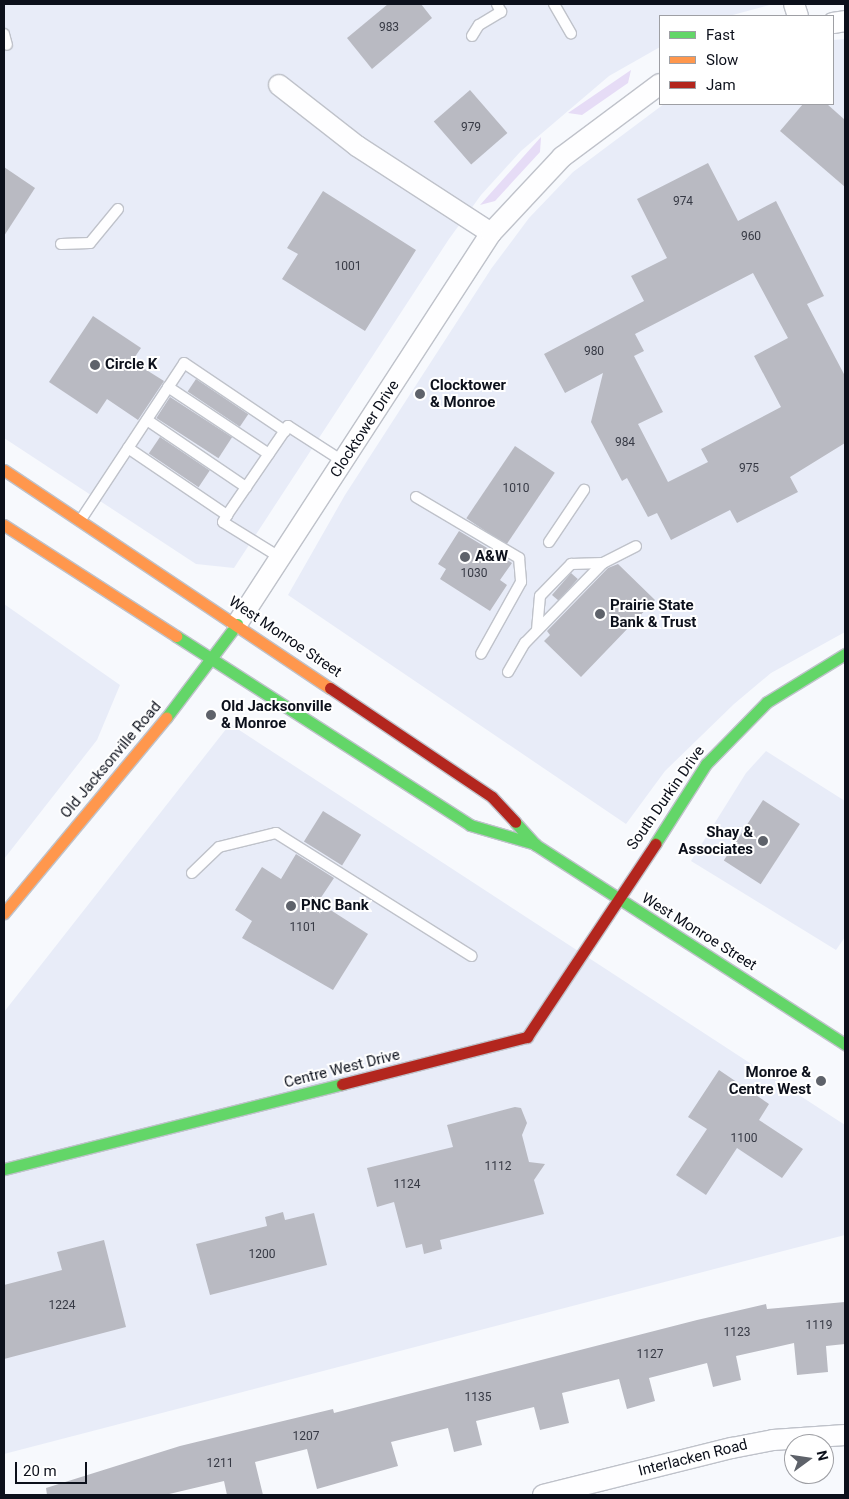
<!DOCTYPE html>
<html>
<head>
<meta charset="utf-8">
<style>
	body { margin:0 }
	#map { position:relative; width:849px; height:1499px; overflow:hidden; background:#f7f9fd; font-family:Roboto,sans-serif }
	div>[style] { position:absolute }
	.built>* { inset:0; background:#e8ecf8 }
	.green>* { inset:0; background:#e6dcf6 }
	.building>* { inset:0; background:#b9bac2; transform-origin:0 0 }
	.roads { filter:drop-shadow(1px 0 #bfc2ca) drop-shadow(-1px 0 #bfc2ca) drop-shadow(0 1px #bfc2ca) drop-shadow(0 -1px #bfc2ca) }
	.lane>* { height:10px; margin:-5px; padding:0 5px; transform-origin:5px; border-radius:5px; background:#fefeff }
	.street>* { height:20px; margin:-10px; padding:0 10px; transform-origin:10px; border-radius:10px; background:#fefeff }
	.fast>* { height:11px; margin:-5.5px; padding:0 5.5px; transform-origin:5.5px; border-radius:5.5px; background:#63d668 }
	.slow>* { height:11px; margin:-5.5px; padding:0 5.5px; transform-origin:5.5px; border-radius:5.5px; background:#ff974d }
	.jam>* { height:11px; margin:-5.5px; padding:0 5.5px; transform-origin:5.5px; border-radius:5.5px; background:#b3261e }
	.dots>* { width:14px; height:14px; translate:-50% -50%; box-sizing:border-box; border:2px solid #fff; border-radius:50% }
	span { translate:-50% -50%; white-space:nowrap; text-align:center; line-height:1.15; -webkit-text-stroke:4px #fff; paint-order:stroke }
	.number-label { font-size:12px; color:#373a45 }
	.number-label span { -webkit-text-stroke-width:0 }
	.poi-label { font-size:15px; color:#0c101b; font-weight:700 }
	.left { translate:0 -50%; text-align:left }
	.right { translate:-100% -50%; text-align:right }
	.street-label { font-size:15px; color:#0c101b }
	.frame { position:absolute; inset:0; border:5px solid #0c101b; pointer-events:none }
	.legend { position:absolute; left:659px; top:15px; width:175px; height:90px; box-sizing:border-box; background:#fff; border:1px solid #9e9fa4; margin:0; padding:6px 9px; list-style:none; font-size:15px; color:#0c101b }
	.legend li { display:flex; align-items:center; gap:10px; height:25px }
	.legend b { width:25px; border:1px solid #9e9fa4 }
	.north { position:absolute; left:784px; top:1434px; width:50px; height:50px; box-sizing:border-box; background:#fff; border:1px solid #9e9fa4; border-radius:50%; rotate:76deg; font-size:14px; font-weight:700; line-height:20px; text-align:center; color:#0c101b }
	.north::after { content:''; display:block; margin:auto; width:18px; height:22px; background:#5e626a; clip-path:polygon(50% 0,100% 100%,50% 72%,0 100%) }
	.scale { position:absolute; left:15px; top:1462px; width:72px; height:22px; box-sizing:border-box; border:2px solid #0c101b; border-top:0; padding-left:6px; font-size:15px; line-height:18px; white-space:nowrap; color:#0c101b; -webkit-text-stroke:4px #fff; paint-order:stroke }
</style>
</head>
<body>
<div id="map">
	<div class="built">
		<div style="clip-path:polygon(4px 4px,773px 4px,729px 16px,660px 16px,660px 47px,609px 76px,521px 151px,481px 195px,449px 239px,234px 568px,196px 564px,4px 438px)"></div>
		<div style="clip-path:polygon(845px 39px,845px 632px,771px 673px,734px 704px,665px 771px,626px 824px,288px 595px,345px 495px,491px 269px,529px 218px,573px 172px,664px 104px,833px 104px,833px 40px)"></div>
		<div style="clip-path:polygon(4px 604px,120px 685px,97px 740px,4px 859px)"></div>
		<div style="clip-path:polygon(230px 724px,845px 1125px,845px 1235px,4px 1454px,4px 1012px)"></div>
		<div style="clip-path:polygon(766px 751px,845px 801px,845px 937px,836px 950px,691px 861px,746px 773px)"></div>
	</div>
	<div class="green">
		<div style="clip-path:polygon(631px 70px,628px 83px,582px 115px,568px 113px)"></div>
		<div style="clip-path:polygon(541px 137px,540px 152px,495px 201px,480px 205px)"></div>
	</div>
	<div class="building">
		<div style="clip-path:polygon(388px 4px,421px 4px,432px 18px,372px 69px,347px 38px)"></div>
		<div style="left:470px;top:90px;width:57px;height:48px;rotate:49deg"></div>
		<div style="clip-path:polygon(803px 104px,827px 104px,845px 120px,845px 187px,780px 131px)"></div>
		<div style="clip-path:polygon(evenodd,708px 163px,738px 221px,776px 201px,824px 296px,807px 304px,845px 376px,845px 443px,790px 477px,798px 492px,737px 523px,730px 510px,671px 540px,657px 513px,648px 517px,627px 478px,622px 481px,591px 422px,603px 373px,565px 393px,544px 354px,644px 301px,631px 276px,667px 258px,637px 199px,708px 163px,753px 273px,788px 338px,754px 356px,781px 407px,701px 449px,708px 462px,668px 482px,638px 424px,663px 412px,634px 356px,644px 351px,635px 334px,753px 273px)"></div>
		<div style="clip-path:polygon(4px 167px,35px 188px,4px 236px)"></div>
		<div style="clip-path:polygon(323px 191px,416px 250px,365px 331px,282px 279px,298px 254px,287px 248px)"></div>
		<div style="clip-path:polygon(93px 316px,141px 348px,132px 361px,164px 381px,138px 420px,107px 399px,97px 414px,49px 382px)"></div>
		<div style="left:196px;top:379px;width:63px;height:15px;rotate:34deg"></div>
		<div style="left:170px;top:397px;width:74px;height:25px;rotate:33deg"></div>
		<div style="left:160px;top:437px;width:60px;height:20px;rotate:34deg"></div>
		<div style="left:515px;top:446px;width:48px;height:87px;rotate:34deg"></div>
		<div style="clip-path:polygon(459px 531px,512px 563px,500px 580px,507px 585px,490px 611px,440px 579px,446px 569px,438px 564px)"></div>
		<div style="clip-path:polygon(618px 564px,655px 600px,581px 677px,544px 641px,550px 635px,547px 631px,608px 568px)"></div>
		<div style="left:571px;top:573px;width:9px;height:29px;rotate:41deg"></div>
		<div style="left:763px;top:800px;width:44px;height:72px;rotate:33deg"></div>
		<div style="left:323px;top:811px;width:45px;height:36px;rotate:32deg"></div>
		<div style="clip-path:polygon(296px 854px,334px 878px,318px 902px,368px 934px,333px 990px,242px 938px,252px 921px,235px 910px,262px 867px,281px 879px)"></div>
		<div style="clip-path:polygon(719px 1070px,769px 1104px,759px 1120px,803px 1149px,782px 1178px,737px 1148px,706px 1195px,676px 1175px,707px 1129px,688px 1117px)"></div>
		<div style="clip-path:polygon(515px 1107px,521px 1108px,527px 1123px,522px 1135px,529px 1162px,545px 1164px,534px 1180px,544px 1214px,440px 1240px,442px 1249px,424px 1254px,422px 1244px,406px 1248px,394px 1202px,377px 1207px,367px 1168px,453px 1147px,447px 1125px)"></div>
		<div style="clip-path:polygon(283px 1212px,285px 1220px,314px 1213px,327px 1265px,210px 1295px,196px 1244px,267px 1226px,265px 1217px)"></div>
		<div style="clip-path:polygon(104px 1240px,126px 1327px,4px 1359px,4px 1285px,62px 1270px,57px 1252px)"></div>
		<div style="clip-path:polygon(845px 1302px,845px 1344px,826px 1346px,828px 1372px,797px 1375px,794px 1343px,736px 1356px,741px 1380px,713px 1387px,707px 1363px,649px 1378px,655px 1401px,627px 1409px,619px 1379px,562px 1393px,569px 1423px,540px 1430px,534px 1407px,476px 1421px,482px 1445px,454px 1452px,448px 1428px,391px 1442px,398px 1466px,317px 1489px,307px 1449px,255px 1462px,263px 1495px,227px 1495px,224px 1481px,165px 1495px,47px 1495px,46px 1488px,180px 1446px,333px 1409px,334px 1413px,697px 1320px,766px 1304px,767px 1309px)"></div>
	</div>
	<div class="roads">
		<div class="lane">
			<div style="left:554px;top:4px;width:34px;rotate:60deg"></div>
			<div style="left:4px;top:34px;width:11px;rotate:75deg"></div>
			<div style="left:472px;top:36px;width:13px;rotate:-58deg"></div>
			<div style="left:479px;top:25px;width:26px;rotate:-31deg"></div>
			<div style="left:501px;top:12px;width:9px;rotate:-117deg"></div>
			<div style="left:61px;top:244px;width:29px;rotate:-2deg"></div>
			<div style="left:90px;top:243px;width:44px;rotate:-50.5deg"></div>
			<div style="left:168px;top:387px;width:121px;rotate:33.6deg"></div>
			<div style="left:147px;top:420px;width:120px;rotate:34.1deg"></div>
			<div style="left:128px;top:448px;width:120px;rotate:34.1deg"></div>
			<div style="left:416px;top:497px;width:120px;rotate:30.6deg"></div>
			<div style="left:519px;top:558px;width:24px;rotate:85deg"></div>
			<div style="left:521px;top:582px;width:82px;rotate:119.1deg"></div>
			<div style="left:80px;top:521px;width:189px;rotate:-56.6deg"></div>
			<div style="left:184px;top:363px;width:122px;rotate:34deg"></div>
			<div style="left:549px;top:542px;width:63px;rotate:-56.1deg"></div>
			<div style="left:281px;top:558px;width:68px;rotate:-148.2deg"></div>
			<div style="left:223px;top:522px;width:8px;rotate:-60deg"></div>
			<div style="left:227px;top:515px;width:108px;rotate:-55.6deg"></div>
			<div style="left:288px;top:426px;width:67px;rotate:32.7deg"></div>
			<div style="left:537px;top:630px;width:34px;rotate:-85deg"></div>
			<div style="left:540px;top:596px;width:45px;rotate:-45.9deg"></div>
			<div style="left:571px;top:564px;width:32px;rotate:-2deg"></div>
			<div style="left:508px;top:672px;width:34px;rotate:-60deg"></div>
			<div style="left:525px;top:643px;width:112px;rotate:-45.7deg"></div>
			<div style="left:603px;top:563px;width:37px;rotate:-27deg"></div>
			<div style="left:192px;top:873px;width:37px;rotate:-44deg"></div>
			<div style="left:219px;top:847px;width:59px;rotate:-13.8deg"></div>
			<div style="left:276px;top:833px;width:231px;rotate:32.2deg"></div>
		</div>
		<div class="street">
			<div style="left:794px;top:4px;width:13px;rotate:72deg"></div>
			<div style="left:833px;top:23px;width:12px;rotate:-9deg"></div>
			<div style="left:279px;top:85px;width:99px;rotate:38deg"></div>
			<div style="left:357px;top:146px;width:160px;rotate:33deg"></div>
			<div style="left:237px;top:624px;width:466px;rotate:-57deg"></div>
			<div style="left:491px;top:233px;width:104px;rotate:-46.9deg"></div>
			<div style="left:562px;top:157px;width:122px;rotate:-36.7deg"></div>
			<div style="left:543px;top:1495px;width:195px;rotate:-14deg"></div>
			<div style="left:732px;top:1448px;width:42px;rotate:-11deg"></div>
			<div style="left:773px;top:1440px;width:72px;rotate:-4deg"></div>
		</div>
		<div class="fast">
			<div style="left:176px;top:636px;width:350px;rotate:32.7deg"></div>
			<div style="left:470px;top:825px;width:68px;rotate:16.3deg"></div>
			<div style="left:166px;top:718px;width:118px;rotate:-52.9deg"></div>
			<div style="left:515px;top:822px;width:31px;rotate:48deg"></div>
			<div style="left:536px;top:845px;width:368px;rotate:32.8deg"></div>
			<div style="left:655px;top:844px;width:95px;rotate:-57.5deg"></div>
			<div style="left:706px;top:764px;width:87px;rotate:-45.5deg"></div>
			<div style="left:767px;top:702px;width:92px;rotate:-31.6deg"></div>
			<div style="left:4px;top:1169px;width:349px;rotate:-14.1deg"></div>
		</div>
		<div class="slow">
			<div style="left:4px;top:470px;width:392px;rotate:33.8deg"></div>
			<div style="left:4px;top:525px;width:205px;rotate:32.8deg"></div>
			<div style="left:4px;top:913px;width:254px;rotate:-50.3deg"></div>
		</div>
		<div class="jam">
			<div style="left:330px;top:688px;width:195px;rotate:33.9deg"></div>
			<div style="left:492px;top:797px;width:34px;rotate:47deg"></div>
			<div style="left:342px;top:1084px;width:191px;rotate:-14.3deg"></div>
			<div style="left:527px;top:1037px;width:232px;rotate:-56.4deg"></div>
		</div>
	</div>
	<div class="dots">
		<div style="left:95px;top:365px;background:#5e626a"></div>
		<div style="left:420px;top:394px;background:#5e626a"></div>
		<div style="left:465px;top:557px;background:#5e626a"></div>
		<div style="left:600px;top:614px;background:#5e626a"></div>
		<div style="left:211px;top:715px;background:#5e626a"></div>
		<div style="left:763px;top:841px;background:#5e626a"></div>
		<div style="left:291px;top:906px;background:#5e626a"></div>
		<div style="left:821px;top:1081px;background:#5e626a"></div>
	</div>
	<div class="number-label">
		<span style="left:389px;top:28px">983</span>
		<span style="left:471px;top:128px">979</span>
		<span style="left:683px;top:202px">974</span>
		<span style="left:751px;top:237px">960</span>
		<span style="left:348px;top:267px">1001</span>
		<span style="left:594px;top:352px">980</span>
		<span style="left:625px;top:443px">984</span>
		<span style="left:749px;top:469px">975</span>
		<span style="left:516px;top:489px">1010</span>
		<span style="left:474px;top:574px">1030</span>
		<span style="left:303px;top:928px">1101</span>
		<span style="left:744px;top:1139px">1100</span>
		<span style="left:498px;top:1167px">1112</span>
		<span style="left:407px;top:1185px">1124</span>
		<span style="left:262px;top:1255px">1200</span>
		<span style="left:62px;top:1306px">1224</span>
		<span style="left:819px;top:1326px">1119</span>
		<span style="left:737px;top:1333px">1123</span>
		<span style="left:650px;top:1355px">1127</span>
		<span style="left:478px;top:1398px">1135</span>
		<span style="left:306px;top:1437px">1207</span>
		<span style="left:220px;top:1464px">1211</span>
	</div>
	<div class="poi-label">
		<span class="left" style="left:105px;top:365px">Circle K</span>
		<span class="left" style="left:430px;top:394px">Clocktower<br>&amp; Monroe</span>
		<span class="left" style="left:475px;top:557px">A&amp;W</span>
		<span class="left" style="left:610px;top:614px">Prairie State<br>Bank &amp; Trust</span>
		<span class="left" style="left:221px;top:715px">Old Jacksonville<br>&amp; Monroe</span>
		<span class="right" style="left:753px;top:841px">Shay &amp;<br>Associates</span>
		<span class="left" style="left:301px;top:906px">PNC Bank</span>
		<span class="right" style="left:811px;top:1081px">Monroe &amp;<br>Centre West</span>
	</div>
	<div class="street-label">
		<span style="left:365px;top:429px;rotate:-57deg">Clocktower Drive</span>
		<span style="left:285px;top:637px;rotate:34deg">West Monroe Street</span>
		<span style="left:111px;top:760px;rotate:-50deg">Old Jacksonville Road</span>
		<span style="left:666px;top:798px;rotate:-55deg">South Durkin Drive</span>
		<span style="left:699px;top:932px;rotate:32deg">West Monroe Street</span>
		<span style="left:342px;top:1069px;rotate:-14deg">Centre West Drive</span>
		<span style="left:693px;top:1458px;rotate:-14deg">Interlacken Road</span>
	</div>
	<div class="frame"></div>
	<ul class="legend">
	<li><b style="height:6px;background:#63d668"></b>Fast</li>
	<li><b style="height:6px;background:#ff974d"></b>Slow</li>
	<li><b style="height:6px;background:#b3261e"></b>Jam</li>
	</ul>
	<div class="north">N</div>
	<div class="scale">20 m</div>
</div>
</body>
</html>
